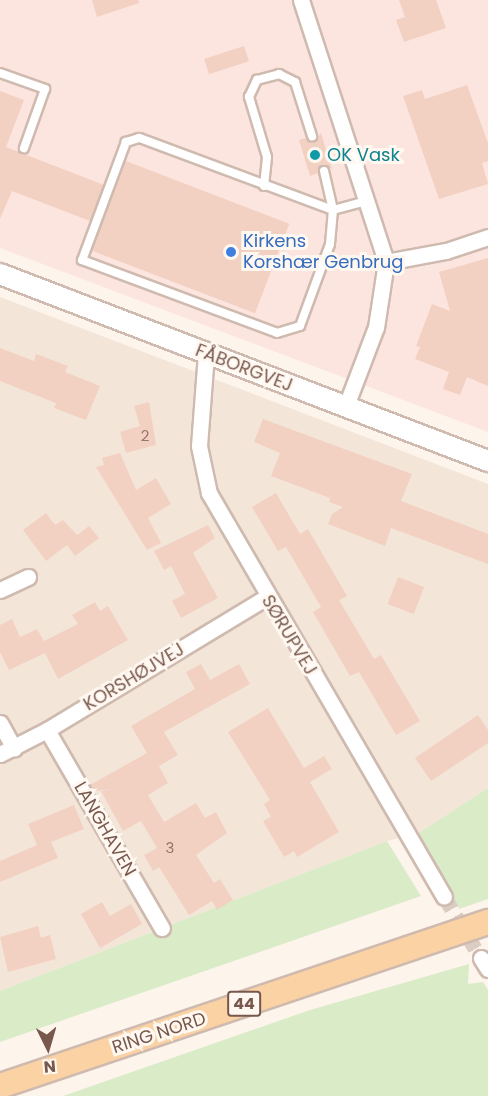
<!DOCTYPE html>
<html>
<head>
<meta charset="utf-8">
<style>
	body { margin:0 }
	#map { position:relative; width:488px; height:1096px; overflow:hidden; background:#fdf4eb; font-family:Poppins,sans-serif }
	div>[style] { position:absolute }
	.residential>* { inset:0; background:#f4e5d9 }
	.commercial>* { inset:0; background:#fde5df }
	.green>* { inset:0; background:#daebc8 }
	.building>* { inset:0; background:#f2d1c2; transform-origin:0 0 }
	.minor-tunnel>* { height:15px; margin-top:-7.5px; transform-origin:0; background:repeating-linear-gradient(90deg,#dccdc4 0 15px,transparent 0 23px) }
	.roads { filter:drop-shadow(2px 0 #cfbaaf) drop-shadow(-2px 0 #cfbaaf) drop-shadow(0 2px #cfbaaf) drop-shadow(0 -2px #cfbaaf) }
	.service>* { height:8px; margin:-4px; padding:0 4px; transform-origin:4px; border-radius:4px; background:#fff }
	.minor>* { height:15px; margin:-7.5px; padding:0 7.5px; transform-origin:7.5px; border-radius:7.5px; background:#fff }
	.tertiary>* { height:20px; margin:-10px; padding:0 10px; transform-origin:10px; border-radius:10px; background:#fff }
	.primary>* { height:24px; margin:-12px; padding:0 12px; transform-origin:12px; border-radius:12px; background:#fad2a4 }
	.dots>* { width:16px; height:16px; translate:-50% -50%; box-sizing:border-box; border:3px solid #fff8f1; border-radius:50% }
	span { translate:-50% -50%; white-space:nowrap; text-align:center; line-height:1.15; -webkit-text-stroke:6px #fff8f1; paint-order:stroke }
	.number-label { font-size:15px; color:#96766a }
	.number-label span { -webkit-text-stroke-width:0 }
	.shield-label span { padding:2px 4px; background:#fff8f1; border:2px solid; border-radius:4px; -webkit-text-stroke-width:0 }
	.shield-label { font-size:16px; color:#78584d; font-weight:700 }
	.culture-label { font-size:18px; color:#0d838f }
	.left { translate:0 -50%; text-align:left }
	.shop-label { font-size:18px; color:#366cbe }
	.street-label { font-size:18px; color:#78584d }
	.north { position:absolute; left:18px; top:1018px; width:60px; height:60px; -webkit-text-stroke:4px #fff8f1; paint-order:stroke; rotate:175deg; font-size:16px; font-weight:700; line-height:24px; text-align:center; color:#78584d }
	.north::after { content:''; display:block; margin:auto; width:21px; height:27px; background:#78584d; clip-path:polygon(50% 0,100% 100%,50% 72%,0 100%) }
</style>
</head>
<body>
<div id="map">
	<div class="residential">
		<div style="clip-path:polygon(0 297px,488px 484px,488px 788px,417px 834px,387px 841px,0 991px)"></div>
	</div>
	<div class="commercial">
		<div style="clip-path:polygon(0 0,488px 0,488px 432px,0 248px)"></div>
	</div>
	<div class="green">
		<div style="clip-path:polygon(488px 788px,488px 899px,459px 909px,417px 834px)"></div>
		<div style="clip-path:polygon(387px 841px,421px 896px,0 1042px,0 991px)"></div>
		<div style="clip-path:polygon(469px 964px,468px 984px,483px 982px,488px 990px,488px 1096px,63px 1096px,310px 1010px)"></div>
	</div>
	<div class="building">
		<div style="clip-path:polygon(92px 0,138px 0,139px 3px,97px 17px)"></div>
		<div style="clip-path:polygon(399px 0,436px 0,446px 28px,404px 42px,396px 20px,405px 17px)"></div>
		<div style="left:244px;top:46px;width:16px;height:42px;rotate:72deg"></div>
		<div style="clip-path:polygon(467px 85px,488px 143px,488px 161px,482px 163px,488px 184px,439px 199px,403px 96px,422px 90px,425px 99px)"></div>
		<div style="clip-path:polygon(0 91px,24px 100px,6px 147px,104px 185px,90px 221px,12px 191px,0 219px)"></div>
		<div style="clip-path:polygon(321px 133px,332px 169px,322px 165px,318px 173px,310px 176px,299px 140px,306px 138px,313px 142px)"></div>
		<div style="left:126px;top:161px;width:175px;height:96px;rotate:21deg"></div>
		<div style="clip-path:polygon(488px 258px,488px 386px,467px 377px,460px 395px,443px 389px,449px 372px,415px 359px,420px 347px,416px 346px,432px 304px,450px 311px,439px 272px)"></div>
		<div style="clip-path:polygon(0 348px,34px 361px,36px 354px,68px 366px,65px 372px,100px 386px,86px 420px,54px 408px,56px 403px,0 381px)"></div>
		<div style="clip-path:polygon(149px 402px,156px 445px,126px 453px,120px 432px,140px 426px,134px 406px)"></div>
		<div style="clip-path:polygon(263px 419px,412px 474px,401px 501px,488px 534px,488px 564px,391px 528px,385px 546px,328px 524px,332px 514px,343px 507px,329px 502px,330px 498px,271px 476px,280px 453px,254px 442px)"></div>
		<div style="clip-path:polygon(120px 453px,136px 490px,156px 478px,171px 504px,148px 518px,161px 543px,147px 550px,96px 467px,104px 465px,102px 458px)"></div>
		<div style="clip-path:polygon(276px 493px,300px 534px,308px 529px,347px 596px,339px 600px,374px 659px,381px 655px,420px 721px,396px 735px,359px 672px,350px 676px,313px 612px,321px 607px,286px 547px,278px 551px,252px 507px)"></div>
		<div style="clip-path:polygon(46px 513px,55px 525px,63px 520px,77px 535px,89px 526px,99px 538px,75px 556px,67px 545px,46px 561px,23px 530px)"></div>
		<div style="clip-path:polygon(208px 525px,215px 538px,193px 553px,218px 598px,181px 618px,172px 601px,185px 594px,171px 566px,164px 570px,154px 551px)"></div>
		<div style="left:398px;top:577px;width:28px;height:29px;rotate:21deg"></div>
		<div style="clip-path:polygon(95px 602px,100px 611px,108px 606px,128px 640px,58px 679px,45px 653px,9px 670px,0 652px,0 625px,12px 619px,20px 637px,37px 629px,44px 641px,78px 624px,72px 615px)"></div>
		<div style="clip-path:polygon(201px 664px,210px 680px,239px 664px,250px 684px,164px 732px,178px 755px,159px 766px,168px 783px,148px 795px,164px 822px,196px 803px,205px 818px,216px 812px,227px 833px,196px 855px,214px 883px,220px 879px,233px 900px,217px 910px,212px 901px,189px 915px,159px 867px,153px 871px,144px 855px,157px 848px,141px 821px,123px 831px,101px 791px,114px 789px,94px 791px,90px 785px,147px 753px,131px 726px,195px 689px,186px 672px)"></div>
		<div style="clip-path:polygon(268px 708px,304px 768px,324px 756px,332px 769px,310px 782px,339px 832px,297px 857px,294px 851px,284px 857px,263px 821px,271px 817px,264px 804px,270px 800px,228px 732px)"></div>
		<div style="clip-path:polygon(478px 715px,488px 730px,488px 743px,431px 781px,415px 758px)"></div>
		<div style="clip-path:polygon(74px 805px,84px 829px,51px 842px,58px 858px,0 882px,0 861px,37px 845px,28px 824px)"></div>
		<div style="clip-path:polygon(102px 902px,110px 916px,131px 904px,142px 924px,100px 948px,81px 914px)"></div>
		<div style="clip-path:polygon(38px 926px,41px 938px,50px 935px,56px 959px,8px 972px,0 937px)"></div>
	</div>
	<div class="minor-tunnel">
		<div style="left:444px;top:896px;width:72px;rotate:59.2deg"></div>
	</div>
	<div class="roads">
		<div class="service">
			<div style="left:0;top:73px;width:48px;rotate:19.6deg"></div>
			<div style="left:45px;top:89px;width:63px;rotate:109.6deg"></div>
			<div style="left:324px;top:171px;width:40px;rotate:77deg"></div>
			<div style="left:264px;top:186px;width:29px;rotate:-84deg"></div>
			<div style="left:267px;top:157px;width:63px;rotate:-106.7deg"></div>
			<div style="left:249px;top:97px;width:19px;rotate:-65deg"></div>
			<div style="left:257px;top:80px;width:23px;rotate:-15deg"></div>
			<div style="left:279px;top:74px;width:18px;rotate:27deg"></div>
			<div style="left:295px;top:82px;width:57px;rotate:72.5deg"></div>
			<div style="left:333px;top:210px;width:207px;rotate:-159.6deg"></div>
			<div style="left:139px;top:138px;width:14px;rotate:163deg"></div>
			<div style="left:126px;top:142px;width:126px;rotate:110.4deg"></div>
			<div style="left:82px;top:260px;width:208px;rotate:20.5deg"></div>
			<div style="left:277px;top:333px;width:24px;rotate:-17deg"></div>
			<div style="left:300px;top:326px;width:87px;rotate:-69.9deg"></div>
			<div style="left:330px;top:244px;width:34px;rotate:-85deg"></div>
			<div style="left:333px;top:210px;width:34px;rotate:-15deg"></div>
		</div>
		<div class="minor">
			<div style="left:301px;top:0;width:275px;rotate:72deg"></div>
			<div style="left:386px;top:262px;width:66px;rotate:98.7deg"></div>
			<div style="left:376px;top:327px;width:85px;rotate:110.8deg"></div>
			<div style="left:386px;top:262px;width:61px;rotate:-10.4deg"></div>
			<div style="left:446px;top:251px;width:44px;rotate:-18.4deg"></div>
			<div style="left:206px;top:353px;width:93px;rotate:94.3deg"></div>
			<div style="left:199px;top:446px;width:48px;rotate:78deg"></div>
			<div style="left:209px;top:493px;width:467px;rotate:59.8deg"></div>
			<div style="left:0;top:590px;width:31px;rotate:-25deg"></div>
			<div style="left:0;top:723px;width:29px;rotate:61deg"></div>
			<div style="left:47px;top:730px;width:229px;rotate:59.9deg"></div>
			<div style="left:0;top:754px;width:53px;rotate:-27.1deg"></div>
			<div style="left:47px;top:730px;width:257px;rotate:-31.2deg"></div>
			<div style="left:481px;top:958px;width:13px;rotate:58deg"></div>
		</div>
		<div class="tertiary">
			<div style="left:0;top:274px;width:523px;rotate:20.97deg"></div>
		</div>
		<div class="primary">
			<div style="left:0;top:1086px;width:515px;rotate:-18.58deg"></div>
		</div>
	</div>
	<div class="dots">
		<div style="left:315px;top:155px;background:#0f9aa8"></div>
		<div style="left:231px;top:252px;background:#3f7fe0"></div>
	</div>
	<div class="number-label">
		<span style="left:145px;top:436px">2</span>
		<span style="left:170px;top:848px">3</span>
	</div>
	<div class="shield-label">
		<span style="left:244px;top:1004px">44</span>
	</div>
	<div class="culture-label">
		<span class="left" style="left:327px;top:155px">OK Vask</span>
	</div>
	<div class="shop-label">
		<span class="left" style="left:243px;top:252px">Kirkens<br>Korshær Genbrug</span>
	</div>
	<div class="street-label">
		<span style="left:244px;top:368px;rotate:21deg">FÅBORGVEJ</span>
		<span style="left:289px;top:635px;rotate:59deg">SØRUPVEJ</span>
		<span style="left:134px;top:677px;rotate:-31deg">KORSHØJVEJ</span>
		<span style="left:105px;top:829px;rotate:60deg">LANGHAVEN</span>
		<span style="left:159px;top:1033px;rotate:-18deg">RING NORD</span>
	</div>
	<div class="north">N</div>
</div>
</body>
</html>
